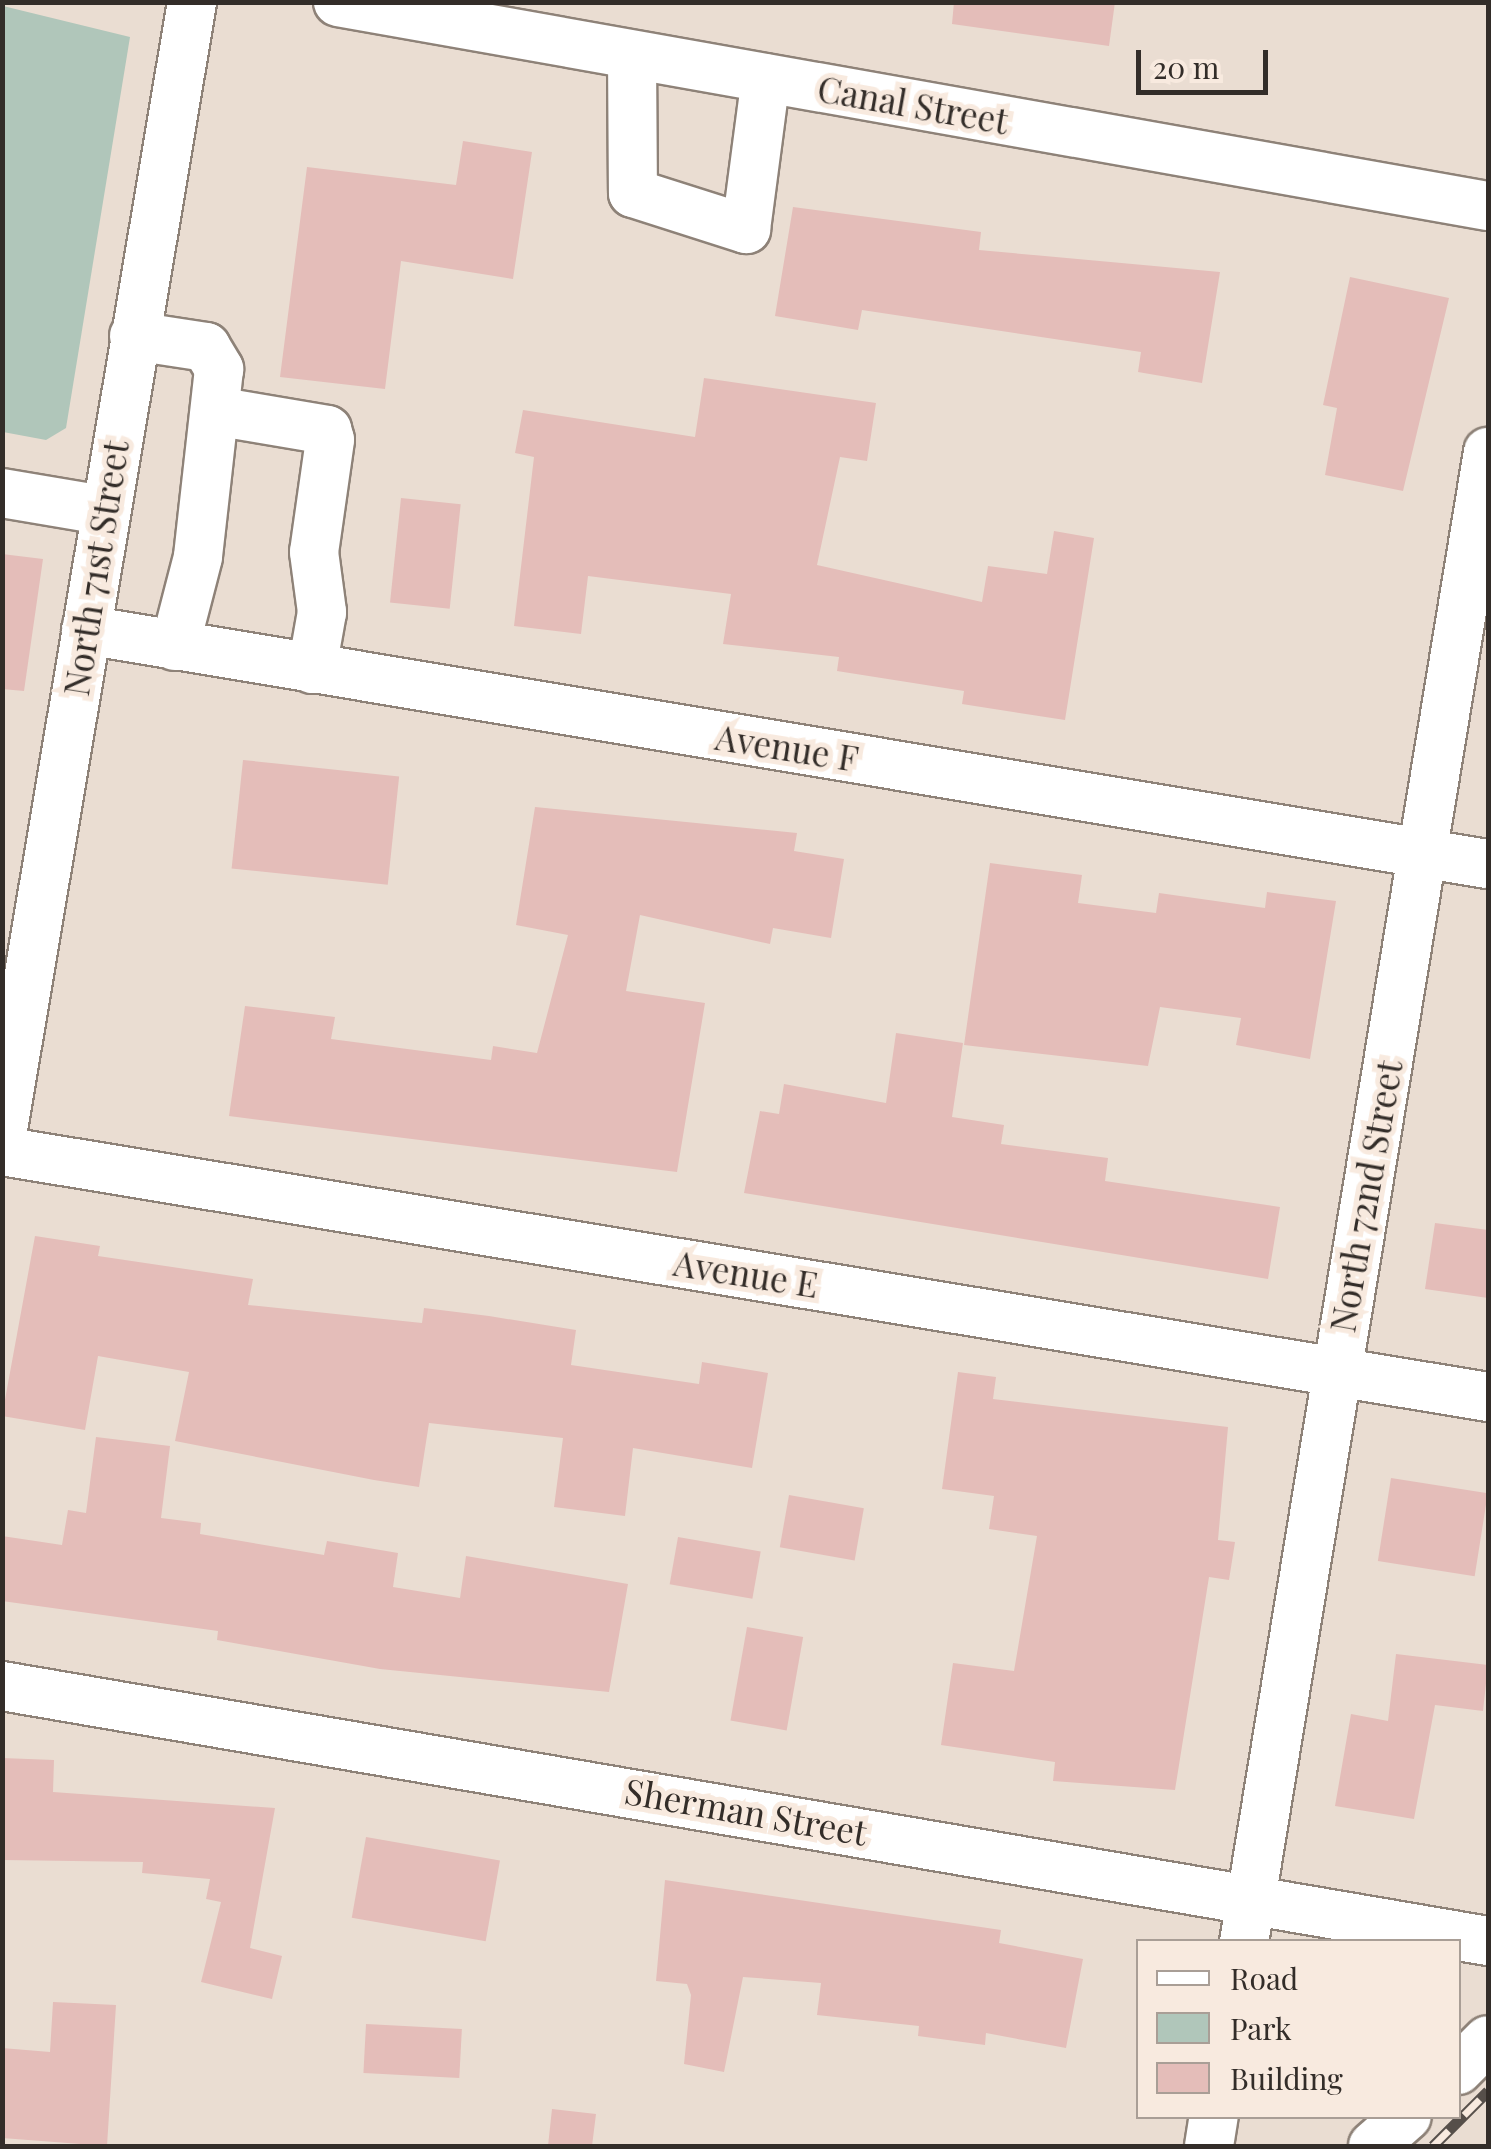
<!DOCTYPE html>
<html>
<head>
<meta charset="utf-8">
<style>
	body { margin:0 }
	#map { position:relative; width:1491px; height:2149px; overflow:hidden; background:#eaddd2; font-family:"Playfair Display",serif }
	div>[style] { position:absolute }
	.green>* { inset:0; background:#b0c6ba }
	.building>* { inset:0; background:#e4bdb9; transform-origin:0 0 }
	.roads { filter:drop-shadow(2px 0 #8e8278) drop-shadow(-2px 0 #8e8278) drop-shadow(0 2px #8e8278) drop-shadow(0 -2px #8e8278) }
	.minor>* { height:48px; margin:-24px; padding:0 24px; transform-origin:24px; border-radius:24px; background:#fff }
	.rail>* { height:11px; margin-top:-5.5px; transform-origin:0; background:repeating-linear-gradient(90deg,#f8eadf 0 22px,#564f4a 0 44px); box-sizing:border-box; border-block:2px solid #564f4a }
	span { translate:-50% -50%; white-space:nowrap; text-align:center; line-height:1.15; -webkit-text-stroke:10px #f8eadf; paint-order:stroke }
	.street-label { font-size:35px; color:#332d29 }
	.frame { position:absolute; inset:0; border:5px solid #332d29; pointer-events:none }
	.legend { position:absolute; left:1136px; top:1939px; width:325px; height:180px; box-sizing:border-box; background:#f8eadf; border:2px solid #a99e96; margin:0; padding:12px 18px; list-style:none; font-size:30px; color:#332d29 }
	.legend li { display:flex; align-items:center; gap:20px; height:50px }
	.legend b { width:50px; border:2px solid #a99e96 }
	.scale { position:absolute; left:1136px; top:50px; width:132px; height:45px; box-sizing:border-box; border:5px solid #332d29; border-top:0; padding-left:12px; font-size:30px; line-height:35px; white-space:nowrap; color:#332d29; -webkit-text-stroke:8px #f8eadf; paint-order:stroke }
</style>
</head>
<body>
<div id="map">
	<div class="green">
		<div style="clip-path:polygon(3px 6px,130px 37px,66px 428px,46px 440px,3px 432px)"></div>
	</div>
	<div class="building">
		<div style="clip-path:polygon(954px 2px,1115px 2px,1109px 46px,952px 24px)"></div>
		<div style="clip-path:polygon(463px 141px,532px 152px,513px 279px,401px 261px,385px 389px,280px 377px,307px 167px,456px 185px)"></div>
		<div style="clip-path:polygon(793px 207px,981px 232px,979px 250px,1220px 272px,1202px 383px,1138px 372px,1141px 352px,862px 310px,858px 330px,775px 316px)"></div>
		<div style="clip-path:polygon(1350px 277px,1449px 298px,1403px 491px,1325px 475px,1337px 408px,1323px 405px)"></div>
		<div style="clip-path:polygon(704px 378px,876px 403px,867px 461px,840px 457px,817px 565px,982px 602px,988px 566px,1047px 574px,1054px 531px,1094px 538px,1065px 720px,962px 704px,964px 691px,837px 671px,839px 657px,723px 644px,731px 594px,588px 576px,581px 634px,514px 626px,534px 457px,515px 453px,523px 410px,695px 437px)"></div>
		<div style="left:401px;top:498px;width:60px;height:105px;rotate:6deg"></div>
		<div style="clip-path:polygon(2px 554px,43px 559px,24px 691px,2px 689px)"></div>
		<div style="left:243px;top:760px;width:157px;height:109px;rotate:6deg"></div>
		<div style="clip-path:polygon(535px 807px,797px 833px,794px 851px,844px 859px,831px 938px,773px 928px,770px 944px,640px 915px,626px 991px,705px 1003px,677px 1172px,229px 1116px,245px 1006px,335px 1017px,331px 1039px,491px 1060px,493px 1046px,537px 1053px,568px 935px,516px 925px)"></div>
		<div style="clip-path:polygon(990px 863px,1082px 875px,1078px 903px,1156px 913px,1159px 893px,1265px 908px,1267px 892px,1336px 901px,1310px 1059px,1236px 1045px,1241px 1018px,1160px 1007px,1148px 1066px,964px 1045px)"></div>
		<div style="clip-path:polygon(896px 1033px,963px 1043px,952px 1117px,1004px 1125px,1001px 1144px,1108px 1158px,1105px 1181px,1280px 1207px,1268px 1279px,744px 1193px,760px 1111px,779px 1114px,784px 1084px,886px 1103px)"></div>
		<div style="clip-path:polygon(1435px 1223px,1488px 1230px,1488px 1298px,1425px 1289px)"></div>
		<div style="clip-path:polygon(35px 1236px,100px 1246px,98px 1256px,253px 1279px,248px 1305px,422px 1323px,424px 1308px,489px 1316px,576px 1330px,571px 1365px,699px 1384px,702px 1362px,768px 1373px,752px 1468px,633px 1448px,625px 1516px,554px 1507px,563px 1438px,429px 1423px,419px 1487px,374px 1480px,175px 1441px,189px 1372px,98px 1356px,85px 1430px,2px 1416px)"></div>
		<div style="clip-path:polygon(958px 1372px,996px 1377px,993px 1399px,1228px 1427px,1218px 1540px,1235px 1542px,1229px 1580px,1209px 1577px,1175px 1790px,1053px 1781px,1055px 1762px,941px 1745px,953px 1663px,1014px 1671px,1037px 1536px,989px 1529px,994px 1496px,942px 1489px)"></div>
		<div style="clip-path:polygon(96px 1437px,170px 1446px,161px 1518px,201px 1523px,200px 1534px,324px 1555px,327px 1541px,398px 1553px,393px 1587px,460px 1598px,466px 1556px,628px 1584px,609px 1692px,380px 1669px,217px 1640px,218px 1631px,2px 1601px,2px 1536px,62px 1545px,68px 1510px,86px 1513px)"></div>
		<div style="left:1391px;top:1478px;width:98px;height:84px;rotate:9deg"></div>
		<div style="left:789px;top:1495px;width:76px;height:53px;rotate:10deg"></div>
		<div style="left:678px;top:1537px;width:84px;height:48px;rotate:10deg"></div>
		<div style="left:747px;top:1627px;width:57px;height:95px;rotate:10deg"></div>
		<div style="clip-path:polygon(1396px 1654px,1488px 1665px,1483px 1711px,1435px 1705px,1414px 1819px,1335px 1806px,1351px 1714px,1388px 1721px)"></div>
		<div style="clip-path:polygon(2px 1758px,54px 1760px,53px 1792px,275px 1808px,250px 1948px,282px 1956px,272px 1999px,201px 1982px,221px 1902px,206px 1899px,210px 1879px,142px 1873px,143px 1862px,2px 1860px)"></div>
		<div style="left:366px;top:1837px;width:136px;height:82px;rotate:10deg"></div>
		<div style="clip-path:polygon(665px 1880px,1001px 1930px,999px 1943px,1083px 1959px,1066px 2048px,986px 2033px,985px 2045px,918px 2036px,919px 2026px,817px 2015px,821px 1983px,743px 1977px,724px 2072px,684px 2064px,691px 1995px,687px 1984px,656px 1981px)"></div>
		<div style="clip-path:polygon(53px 2002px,116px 2005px,107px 2146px,2px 2138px,2px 2048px,50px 2052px)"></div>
		<div style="left:366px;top:2024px;width:96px;height:49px;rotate:3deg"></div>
		<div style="clip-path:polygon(552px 2109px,596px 2114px,592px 2146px,548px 2146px)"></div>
	</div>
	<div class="roads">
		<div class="minor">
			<div style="left:338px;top:2px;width:1168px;rotate:10.06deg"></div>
			<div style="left:632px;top:55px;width:138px;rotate:89.6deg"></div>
			<div style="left:633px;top:193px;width:119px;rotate:17.7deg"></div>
			<div style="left:746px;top:229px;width:152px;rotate:-82.5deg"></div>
			<div style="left:134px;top:336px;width:73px;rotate:8.7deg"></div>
			<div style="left:206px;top:347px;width:26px;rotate:59deg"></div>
			<div style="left:219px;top:369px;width:189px;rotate:96.4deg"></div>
			<div style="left:198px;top:557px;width:92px;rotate:104.5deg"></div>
			<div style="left:221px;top:412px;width:108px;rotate:9.6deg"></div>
			<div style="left:327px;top:430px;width:10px;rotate:73deg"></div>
			<div style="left:330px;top:440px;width:113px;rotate:98.1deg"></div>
			<div style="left:314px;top:552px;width:61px;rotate:82.4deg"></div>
			<div style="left:322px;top:612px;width:58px;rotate:100deg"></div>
			<div style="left:2px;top:493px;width:102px;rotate:9.6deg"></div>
			<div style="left:86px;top:630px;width:1421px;rotate:9.48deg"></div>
			<div style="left:2px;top:1135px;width:1149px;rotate:-80.48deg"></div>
			<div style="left:2px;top:1151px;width:1506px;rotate:9.4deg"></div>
			<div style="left:2px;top:1686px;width:1508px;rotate:9.74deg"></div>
			<div style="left:1244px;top:1942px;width:1510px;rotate:-80.7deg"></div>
			<div style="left:1458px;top:2070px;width:42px;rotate:-45deg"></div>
			<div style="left:1209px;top:2146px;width:30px;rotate:-81deg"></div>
			<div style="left:1373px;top:2146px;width:45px;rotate:-41.4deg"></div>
		</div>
	</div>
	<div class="rail">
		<div style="left:1433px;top:2146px;width:78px;rotate:-45deg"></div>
	</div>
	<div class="street-label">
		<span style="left:913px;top:104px;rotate:10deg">Canal Street</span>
		<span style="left:95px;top:568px;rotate:-81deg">North 71st Street</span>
		<span style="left:787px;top:747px;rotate:9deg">Avenue F</span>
		<span style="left:1365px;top:1196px;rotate:-80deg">North 72nd Street</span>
		<span style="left:746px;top:1273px;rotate:9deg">Avenue E</span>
		<span style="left:746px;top:1811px;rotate:10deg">Sherman Street</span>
	</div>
	<div class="frame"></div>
	<ul class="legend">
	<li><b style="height:12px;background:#fff"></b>Road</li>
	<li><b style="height:28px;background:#b0c6ba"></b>Park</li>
	<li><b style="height:28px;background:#e4bdb9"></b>Building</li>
	</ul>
	<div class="scale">20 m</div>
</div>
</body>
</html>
